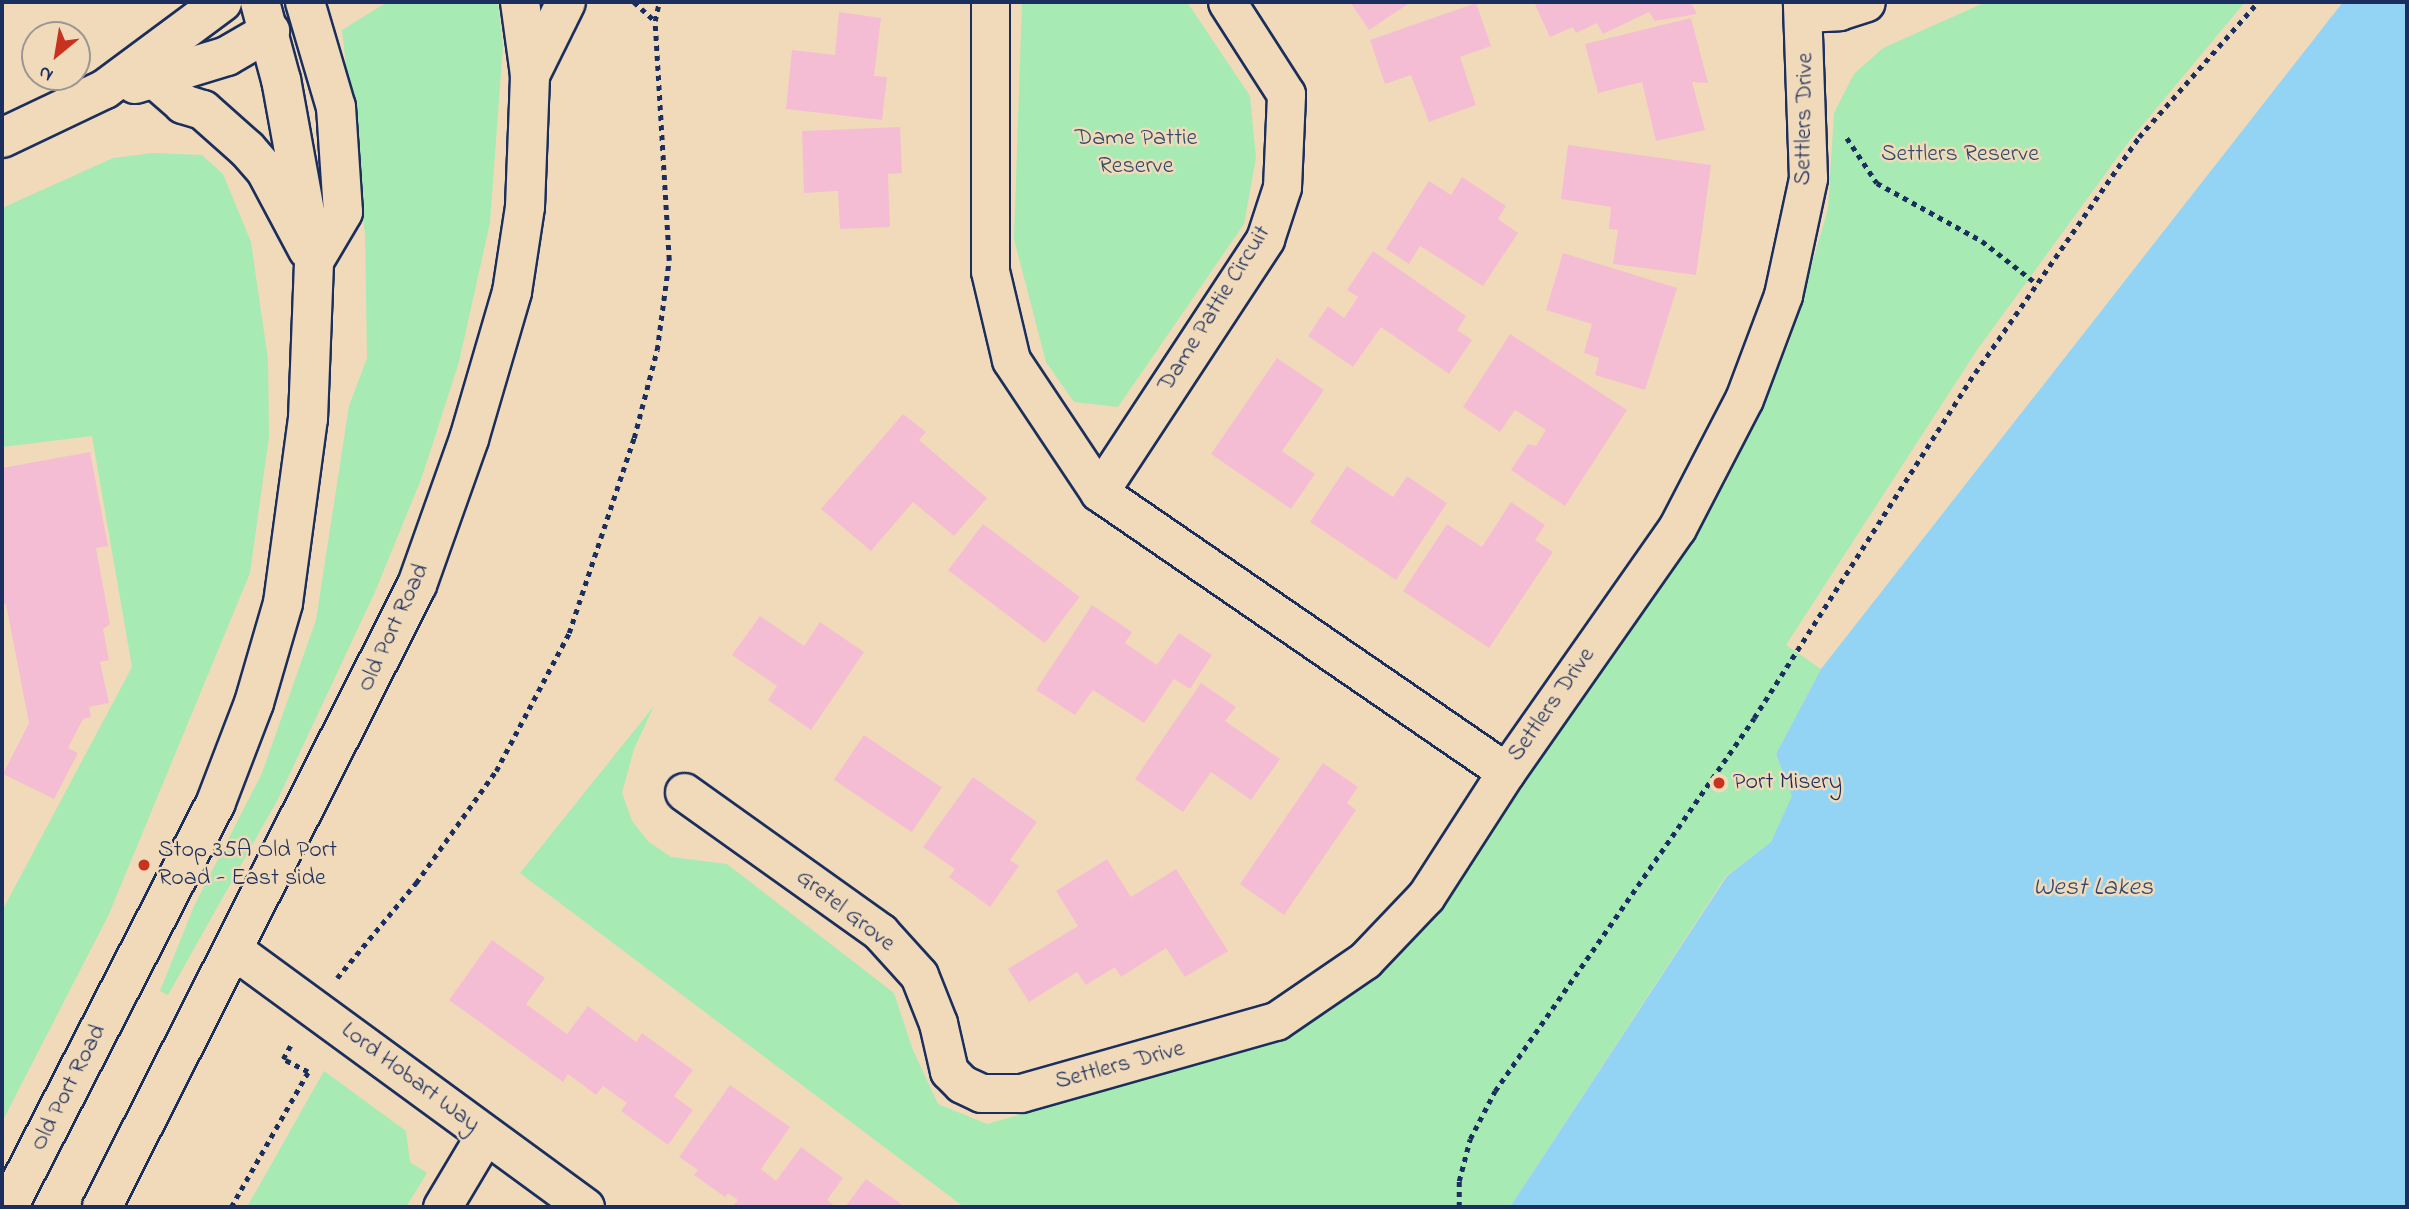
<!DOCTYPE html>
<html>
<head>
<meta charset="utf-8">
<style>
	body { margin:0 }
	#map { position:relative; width:2409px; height:1209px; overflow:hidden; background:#f1daba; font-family:"Indie Flower",sans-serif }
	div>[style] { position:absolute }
	.green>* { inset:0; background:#a7eab4 }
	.water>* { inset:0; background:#93d4f5 }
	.building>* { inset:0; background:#f5bdd4; transform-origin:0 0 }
	.path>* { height:4.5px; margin-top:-2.25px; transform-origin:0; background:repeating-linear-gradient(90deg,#1b2f5e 0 5px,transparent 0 10px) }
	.roads { filter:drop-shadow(2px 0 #1b2f5e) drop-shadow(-2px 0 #1b2f5e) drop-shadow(0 2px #1b2f5e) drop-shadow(0 -2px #1b2f5e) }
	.minor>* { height:37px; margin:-18.5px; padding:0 18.5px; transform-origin:18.5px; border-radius:18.5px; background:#f1daba }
	.tertiary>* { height:38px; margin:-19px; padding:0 19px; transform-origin:19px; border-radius:19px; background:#f1daba }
	.secondary>* { height:38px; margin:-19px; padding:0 19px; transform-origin:19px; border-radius:19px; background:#f1daba }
	.dots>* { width:19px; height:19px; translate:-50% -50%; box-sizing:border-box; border:4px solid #f1daba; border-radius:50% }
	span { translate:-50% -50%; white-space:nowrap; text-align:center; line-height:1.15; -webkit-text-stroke:5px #f1daba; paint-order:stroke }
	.street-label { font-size:24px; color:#1b2f5e }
	.park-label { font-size:24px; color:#304b6b }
	.poi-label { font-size:24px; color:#1b2f5e }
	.left { translate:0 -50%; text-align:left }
	.water-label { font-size:26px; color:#2d4875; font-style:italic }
	.frame { position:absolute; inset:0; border:4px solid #1b2f5e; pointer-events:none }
	.north { position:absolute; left:21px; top:21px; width:70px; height:70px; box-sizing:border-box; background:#f1daba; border:2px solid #9b9695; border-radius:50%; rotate:210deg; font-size:19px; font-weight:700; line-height:28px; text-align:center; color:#1b2f5e }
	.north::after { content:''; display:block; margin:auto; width:24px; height:32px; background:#c8321e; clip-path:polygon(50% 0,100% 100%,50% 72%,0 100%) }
</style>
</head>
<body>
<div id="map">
	<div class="green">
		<div style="clip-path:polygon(387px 2px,498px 2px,503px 45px,490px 223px,459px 362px,422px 477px,375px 592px,278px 799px,168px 995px,160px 991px,194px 906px,262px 773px,316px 620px,349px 406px,367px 358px,365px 235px,342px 30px)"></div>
		<div style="clip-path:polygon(1022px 2px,1187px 2px,1250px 96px,1256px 158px,1244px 224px,1118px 407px,1074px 402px,1046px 362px,1014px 239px)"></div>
		<div style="clip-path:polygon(1986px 2px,2245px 2px,2130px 140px,1977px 350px,1786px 645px,1821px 669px,1776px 754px,1793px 796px,1771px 842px,1726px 876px,1510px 1207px,964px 1207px,520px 873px,654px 706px,634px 749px,622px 793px,632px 821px,649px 842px,671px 857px,727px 864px,894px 993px,913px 1050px,938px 1104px,987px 1124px,1259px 1046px,1329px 1012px,1425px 928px,1726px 482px,1789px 343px,1828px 209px,1834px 113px,1854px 74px,1883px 48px)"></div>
		<div style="clip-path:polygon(153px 153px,202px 155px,223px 174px,251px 242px,268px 359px,269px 437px,250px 573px,109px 914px,2px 1122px,2px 911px,132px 667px,92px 436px,2px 447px,2px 208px,113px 158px)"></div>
		<div style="clip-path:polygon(324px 1071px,406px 1131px,410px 1162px,427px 1173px,406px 1207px,247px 1207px)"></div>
	</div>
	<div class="water">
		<div style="clip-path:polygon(2343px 2px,2407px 2px,2407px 1207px,1510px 1207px,1727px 876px,1771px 842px,1792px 796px,1776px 754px,1821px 669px)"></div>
	</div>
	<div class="building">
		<div style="clip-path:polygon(1350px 2px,1411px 2px,1369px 30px)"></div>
		<div style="clip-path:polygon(1543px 2px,1691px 2px,1697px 14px,1655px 21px,1649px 12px,1603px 34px,1597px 23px,1576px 33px,1573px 27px,1550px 37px,1535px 5px)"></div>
		<div style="clip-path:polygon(1476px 3px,1491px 46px,1460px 57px,1476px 105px,1429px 122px,1411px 75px,1385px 84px,1370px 40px)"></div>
		<div style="clip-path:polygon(839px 12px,881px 18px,874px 76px,887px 77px,882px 120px,786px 109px,792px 50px,835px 55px)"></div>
		<div style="clip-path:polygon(1691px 18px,1708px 83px,1692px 82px,1705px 130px,1656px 141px,1642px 82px,1598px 93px,1585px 44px)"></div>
		<div style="clip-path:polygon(900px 127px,902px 173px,888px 174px,890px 227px,840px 229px,838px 191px,804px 193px,802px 131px)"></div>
		<div style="clip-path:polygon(1568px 145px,1711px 165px,1696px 275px,1613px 264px,1618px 230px,1609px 229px,1611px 207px,1561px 199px)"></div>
		<div style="clip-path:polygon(1462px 177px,1506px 206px,1498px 219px,1518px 233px,1483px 286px,1420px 246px,1409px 264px,1386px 249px,1429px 181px,1451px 195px)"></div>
		<div style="clip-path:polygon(1373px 251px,1466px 316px,1457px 330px,1472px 340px,1449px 374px,1381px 327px,1353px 367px,1308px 336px,1328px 306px,1344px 318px,1358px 297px,1347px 290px)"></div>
		<div style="clip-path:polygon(1563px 253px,1677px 288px,1645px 390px,1595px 375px,1599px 358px,1584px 353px,1592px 324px,1546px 310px)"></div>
		<div style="clip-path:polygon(1510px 334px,1627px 410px,1565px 506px,1511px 470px,1528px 444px,1536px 446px,1546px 430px,1515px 410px,1500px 432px,1463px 407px)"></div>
		<div style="clip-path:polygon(1277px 358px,1324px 390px,1282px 451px,1315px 474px,1291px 509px,1211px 454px)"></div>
		<div style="clip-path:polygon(903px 414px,926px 432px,919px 440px,987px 498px,954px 536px,913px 502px,871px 551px,821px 509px)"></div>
		<div style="clip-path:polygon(90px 452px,108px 546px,96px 548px,110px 624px,103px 629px,109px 660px,100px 662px,109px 703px,89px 707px,91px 717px,83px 719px,68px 748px,78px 753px,54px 799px,3px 774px,29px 723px,6px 604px,2px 605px,2px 468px)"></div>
		<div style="clip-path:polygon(1347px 466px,1393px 497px,1407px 476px,1447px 503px,1396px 580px,1310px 522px)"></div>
		<div style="clip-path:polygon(1511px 502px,1545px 525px,1535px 540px,1553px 552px,1489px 648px,1403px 591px,1447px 524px,1482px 547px)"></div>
		<div style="left:983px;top:524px;width:121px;height:58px;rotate:37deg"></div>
		<div style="clip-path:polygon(1092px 605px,1132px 632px,1125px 643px,1157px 665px,1179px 633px,1212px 655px,1190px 689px,1174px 679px,1144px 723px,1093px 690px,1075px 715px,1036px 690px)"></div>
		<div style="clip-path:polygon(760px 616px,804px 646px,820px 622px,864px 652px,811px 730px,768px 700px,777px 686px,732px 655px)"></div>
		<div style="clip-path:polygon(1201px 683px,1236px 707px,1225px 721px,1280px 759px,1251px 800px,1211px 772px,1183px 812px,1135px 779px)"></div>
		<div style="left:864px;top:735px;width:94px;height:54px;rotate:34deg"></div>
		<div style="clip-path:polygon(1323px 763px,1358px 787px,1347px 803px,1356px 810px,1284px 915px,1240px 884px)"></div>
		<div style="clip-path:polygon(973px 777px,1037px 822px,1010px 860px,1019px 866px,990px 907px,949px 877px,955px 869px,923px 847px)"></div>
		<div style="clip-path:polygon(1107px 859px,1131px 897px,1176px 869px,1228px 951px,1185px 977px,1166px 948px,1121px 977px,1115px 967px,1086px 985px,1077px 972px,1029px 1002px,1008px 969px,1078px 926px,1056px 891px)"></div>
		<div style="clip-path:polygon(492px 940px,545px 978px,526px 1004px,567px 1034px,588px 1006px,636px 1042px,642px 1033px,693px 1070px,674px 1096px,693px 1110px,668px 1145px,621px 1111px,627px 1103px,603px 1086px,596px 1095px,568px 1074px,563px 1082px,449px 1000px)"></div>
		<div style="clip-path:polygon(730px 1085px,790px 1127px,761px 1169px,776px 1181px,801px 1147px,843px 1178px,827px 1200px,836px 1207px,732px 1207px,738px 1200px,728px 1193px,725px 1197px,694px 1175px,698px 1170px,679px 1157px)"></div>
		<div style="clip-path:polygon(866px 1179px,905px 1207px,845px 1207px)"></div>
	</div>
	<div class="path">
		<div style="left:634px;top:2px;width:28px;rotate:42deg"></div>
		<div style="left:1847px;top:138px;width:54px;rotate:56.3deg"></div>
		<div style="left:1877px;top:183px;width:120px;rotate:28.9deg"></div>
		<div style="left:1982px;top:241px;width:70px;rotate:38deg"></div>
		<div style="left:337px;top:978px;width:124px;rotate:-50.3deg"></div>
		<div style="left:416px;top:883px;width:138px;rotate:-54.5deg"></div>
		<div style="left:496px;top:771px;width:156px;rotate:-62.1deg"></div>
		<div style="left:569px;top:633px;width:206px;rotate:-71.6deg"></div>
		<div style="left:634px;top:438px;width:91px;rotate:-75.4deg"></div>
		<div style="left:657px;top:350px;width:91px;rotate:-82.4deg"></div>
		<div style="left:669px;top:260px;width:239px;rotate:-93.4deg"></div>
		<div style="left:655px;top:21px;width:19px;rotate:-78deg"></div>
		<div style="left:231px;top:1207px;width:155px;rotate:-60.3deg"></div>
		<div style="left:308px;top:1072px;width:28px;rotate:-153deg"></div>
		<div style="left:283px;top:1059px;width:18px;rotate:-61deg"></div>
		<div style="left:1459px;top:1207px;width:26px;rotate:-90deg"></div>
		<div style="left:1459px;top:1181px;width:43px;rotate:-75.3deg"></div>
		<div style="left:1470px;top:1139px;width:54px;rotate:-62.5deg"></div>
		<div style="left:1495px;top:1091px;width:454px;rotate:-55.2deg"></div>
		<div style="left:1754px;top:718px;width:410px;rotate:-57.4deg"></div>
		<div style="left:1975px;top:373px;width:287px;rotate:-55.2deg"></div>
		<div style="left:2139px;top:137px;width:180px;rotate:-48.6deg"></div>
	</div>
	<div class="roads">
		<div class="minor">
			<div style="left:990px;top:2px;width:269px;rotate:90deg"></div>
			<div style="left:990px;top:271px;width:91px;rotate:76.7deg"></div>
			<div style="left:1011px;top:360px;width:159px;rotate:56.3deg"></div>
			<div style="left:1099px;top:492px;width:494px;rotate:34.5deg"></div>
			<div style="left:1805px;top:13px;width:34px;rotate:-3deg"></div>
			<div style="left:1839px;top:11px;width:28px;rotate:-18deg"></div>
			<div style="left:1099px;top:492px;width:303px;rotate:-56.7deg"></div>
			<div style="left:1265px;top:239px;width:55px;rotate:-71.9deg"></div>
			<div style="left:1282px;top:187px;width:93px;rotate:-87.5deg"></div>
			<div style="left:1286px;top:94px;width:109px;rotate:-122.7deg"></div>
			<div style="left:684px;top:792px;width:241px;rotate:35.5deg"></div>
			<div style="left:880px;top:932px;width:58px;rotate:47.8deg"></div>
			<div style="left:919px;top:975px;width:52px;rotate:68.4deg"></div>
			<div style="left:938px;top:1023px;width:49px;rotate:77.1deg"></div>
			<div style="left:949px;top:1071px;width:18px;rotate:45deg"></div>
			<div style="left:962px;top:1084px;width:21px;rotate:25deg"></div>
			<div style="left:981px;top:1093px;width:40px"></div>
			<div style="left:1021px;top:1093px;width:265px;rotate:-15.8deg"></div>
			<div style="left:1276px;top:1021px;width:108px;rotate:-34.4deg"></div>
			<div style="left:1365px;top:960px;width:88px;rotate:-46.4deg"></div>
			<div style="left:1426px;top:896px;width:148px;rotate:-57.2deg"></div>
			<div style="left:1506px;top:772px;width:298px;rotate:-55deg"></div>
			<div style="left:1677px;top:528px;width:145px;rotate:-62.6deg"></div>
			<div style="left:1744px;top:399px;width:111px;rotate:-69.4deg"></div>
			<div style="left:1783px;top:295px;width:120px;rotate:-77.9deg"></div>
			<div style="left:1808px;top:178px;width:176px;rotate:-92deg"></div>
			<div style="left:234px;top:950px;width:435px;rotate:36.2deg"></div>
			<div style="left:442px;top:1207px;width:84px;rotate:-59.2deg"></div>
		</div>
		<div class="tertiary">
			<div style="left:157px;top:81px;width:35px;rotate:41deg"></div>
			<div style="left:183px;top:104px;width:21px;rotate:17deg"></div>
			<div style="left:203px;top:110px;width:59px;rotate:41.6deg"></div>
			<div style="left:247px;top:149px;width:29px;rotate:49deg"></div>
			<div style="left:266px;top:171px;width:89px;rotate:62deg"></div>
			<div style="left:135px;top:84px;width:96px;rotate:-16.9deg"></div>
			<div style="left:227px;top:56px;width:50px;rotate:-30.2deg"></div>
			<div style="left:2px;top:138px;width:114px;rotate:-25.4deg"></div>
			<div style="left:105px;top:89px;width:146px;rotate:-36.6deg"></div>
		</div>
		<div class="secondary">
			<div style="left:305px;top:2px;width:109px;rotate:73.6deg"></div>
			<div style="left:336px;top:107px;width:105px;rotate:86.2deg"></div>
			<div style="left:343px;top:212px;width:57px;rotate:120.6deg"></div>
			<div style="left:530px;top:75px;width:81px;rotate:-63.7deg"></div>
			<div style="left:8px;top:1207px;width:455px;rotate:-62.8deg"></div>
			<div style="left:216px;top:802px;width:106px;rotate:-69deg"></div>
			<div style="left:254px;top:703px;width:104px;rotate:-73.8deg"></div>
			<div style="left:283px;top:603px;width:186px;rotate:-82.3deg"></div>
			<div style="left:308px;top:419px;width:158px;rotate:-87.8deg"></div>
			<div style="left:314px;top:261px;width:184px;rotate:-100.3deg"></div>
			<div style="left:281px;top:80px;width:81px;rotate:-105.1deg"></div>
			<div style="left:102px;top:1207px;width:697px;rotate:-63.14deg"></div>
			<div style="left:417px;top:585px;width:155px;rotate:-70.4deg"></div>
			<div style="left:469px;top:439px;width:153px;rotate:-73.7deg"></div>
			<div style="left:512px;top:292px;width:86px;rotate:-81.3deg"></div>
			<div style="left:525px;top:207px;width:132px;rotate:-87.8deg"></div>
			<div style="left:530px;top:75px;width:74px;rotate:-97.8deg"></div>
		</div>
	</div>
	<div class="dots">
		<div style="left:1719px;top:783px;background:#c8321e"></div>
		<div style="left:144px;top:865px;background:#c8321e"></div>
	</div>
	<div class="street-label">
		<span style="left:1805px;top:119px;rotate:-89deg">Settlers Drive</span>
		<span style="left:1215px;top:309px;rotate:-58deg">Dame Pattie Circuit</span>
		<span style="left:394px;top:628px;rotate:-65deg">Old Port Road</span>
		<span style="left:1552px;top:705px;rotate:-55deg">Settlers Drive</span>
		<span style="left:845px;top:911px;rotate:38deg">Gretel Grove</span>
		<span style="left:1120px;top:1066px;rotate:-15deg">Settlers Drive</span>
		<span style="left:410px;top:1078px;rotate:37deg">Lord Hobart Way</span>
		<span style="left:69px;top:1088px;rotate:-63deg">Old Port Road</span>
	</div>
	<div class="park-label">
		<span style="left:1136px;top:153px">Dame Pattie<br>Reserve</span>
		<span style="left:1960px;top:155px">Settlers Reserve</span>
	</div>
	<div class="poi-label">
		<span class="left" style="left:1733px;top:783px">Port Misery</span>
		<span class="left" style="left:158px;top:865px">Stop 35A Old Port<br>Road - East side</span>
	</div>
	<div class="water-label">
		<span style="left:2093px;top:889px">West Lakes</span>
	</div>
	<div class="frame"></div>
	<div class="north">N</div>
</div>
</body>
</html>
